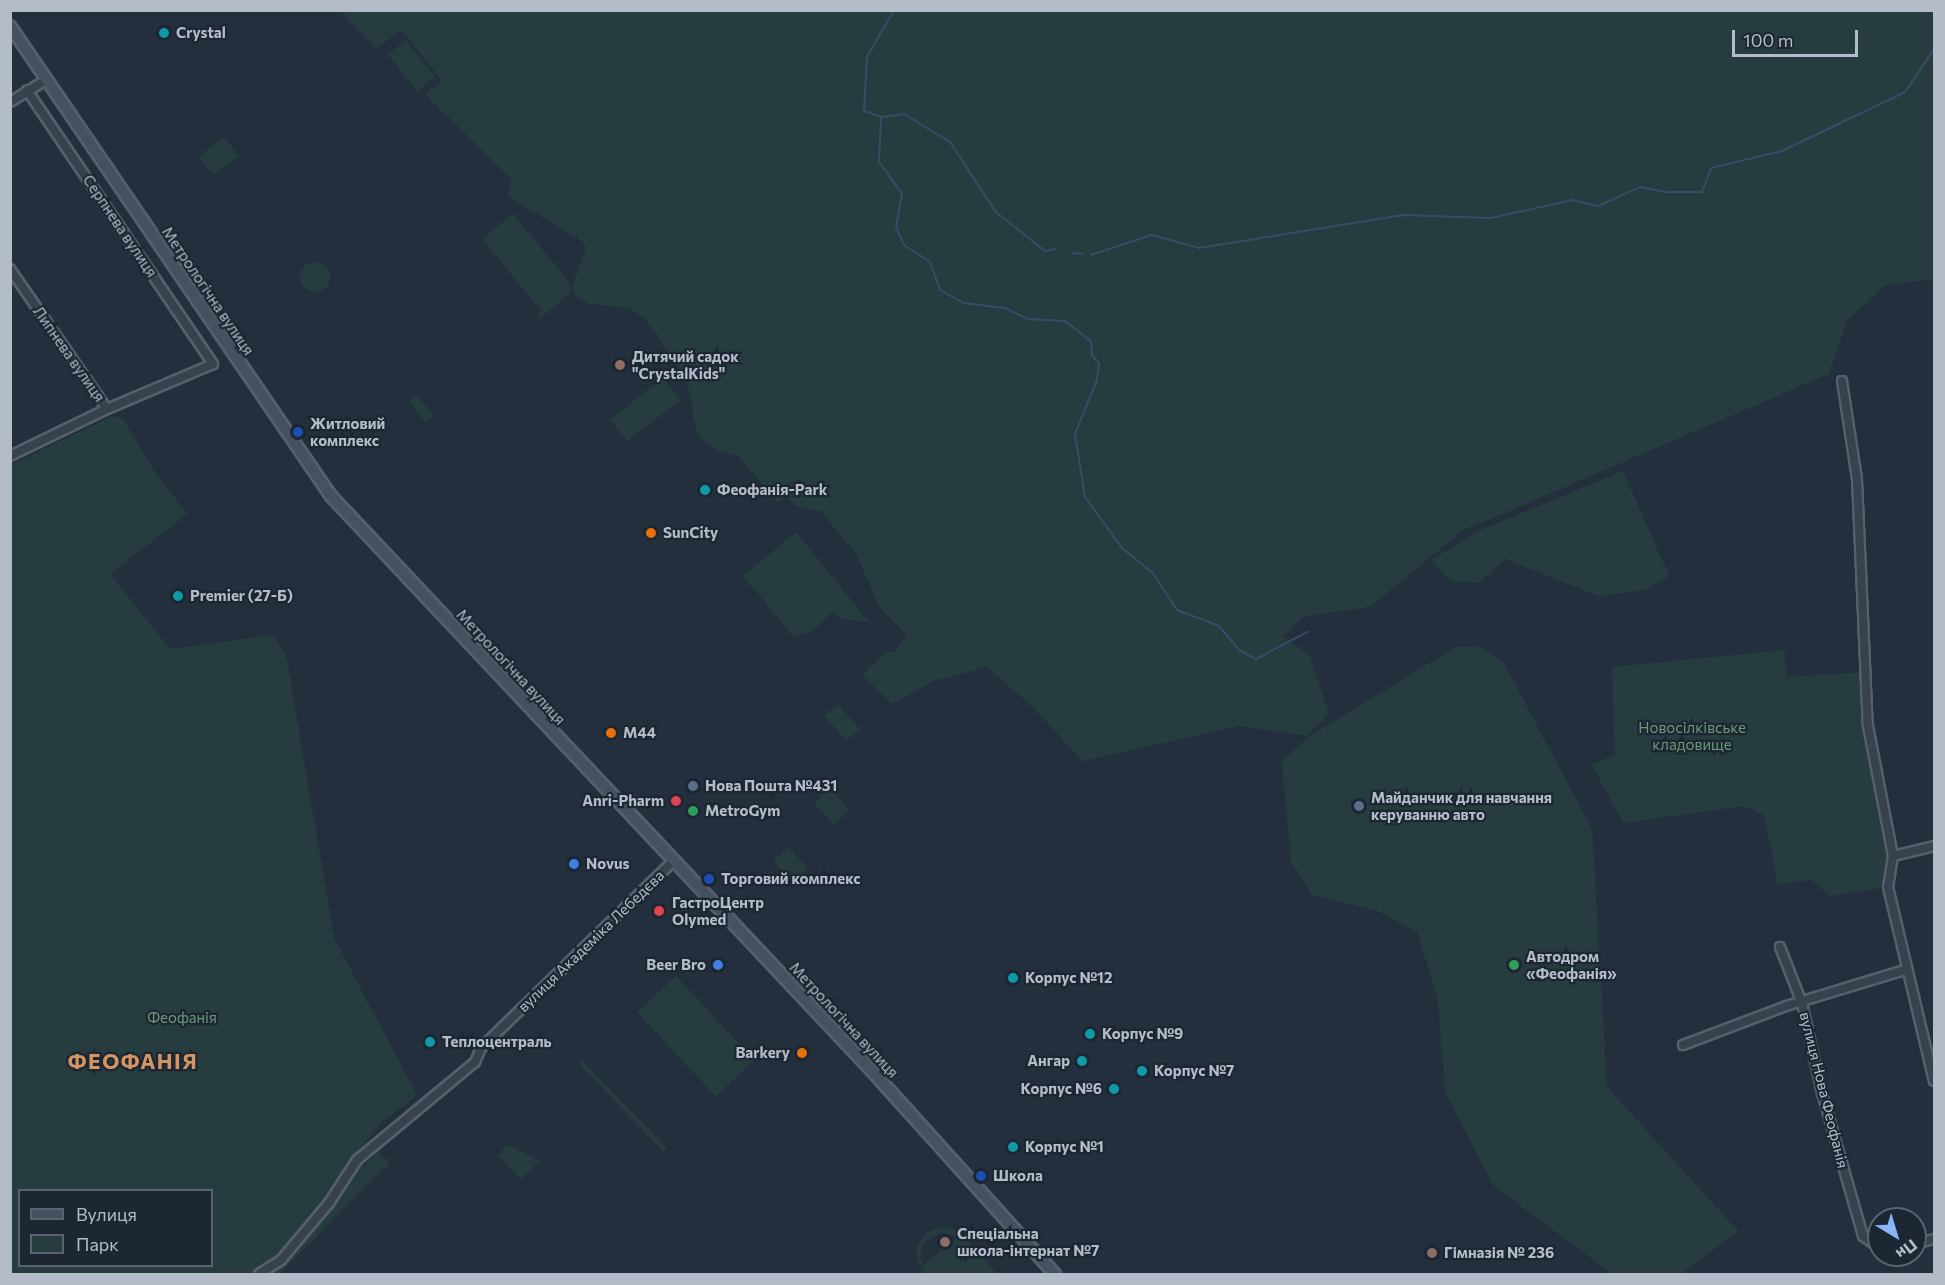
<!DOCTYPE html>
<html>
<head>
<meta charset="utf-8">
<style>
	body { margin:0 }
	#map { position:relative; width:1945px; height:1285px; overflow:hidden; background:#242f3e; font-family:Commissioner,sans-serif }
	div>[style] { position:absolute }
	.green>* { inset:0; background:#263c3f; transform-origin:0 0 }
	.round { border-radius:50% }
	.stream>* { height:2px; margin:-1px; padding:0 1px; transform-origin:1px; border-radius:1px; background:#394c67 }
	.roads { filter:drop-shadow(2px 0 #565f6c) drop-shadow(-2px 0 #565f6c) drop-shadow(0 2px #565f6c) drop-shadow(0 -2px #565f6c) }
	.street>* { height:8px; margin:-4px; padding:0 4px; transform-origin:4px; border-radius:4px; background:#38414e }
	.secondary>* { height:10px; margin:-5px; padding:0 5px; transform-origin:5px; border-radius:5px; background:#465061 }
	.dots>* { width:16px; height:16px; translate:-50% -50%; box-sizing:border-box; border:3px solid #1d2633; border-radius:50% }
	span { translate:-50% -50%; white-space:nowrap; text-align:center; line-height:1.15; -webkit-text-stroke:4.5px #1d2633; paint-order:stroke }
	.poi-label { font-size:15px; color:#b4bcc9; font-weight:700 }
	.left { translate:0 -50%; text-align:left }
	.right { translate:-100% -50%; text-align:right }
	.street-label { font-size:15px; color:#b4bcc9 }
	.park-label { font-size:15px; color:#6b9a76 }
	.district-label { font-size:21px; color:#d59563; font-weight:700; letter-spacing:1.5px }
	.frame { position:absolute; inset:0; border:12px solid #b4bcc9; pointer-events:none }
	.legend { position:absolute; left:18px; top:1189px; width:195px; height:78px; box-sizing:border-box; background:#1d2633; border:2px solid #59626f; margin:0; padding:8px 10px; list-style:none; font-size:18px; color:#b4bcc9 }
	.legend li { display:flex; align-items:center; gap:12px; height:30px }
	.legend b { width:30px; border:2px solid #59626f }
	.north { position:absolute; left:1867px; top:1207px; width:60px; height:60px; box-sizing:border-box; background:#1d2633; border:2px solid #59626f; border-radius:50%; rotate:142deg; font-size:16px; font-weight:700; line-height:24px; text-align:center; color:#b4bcc9 }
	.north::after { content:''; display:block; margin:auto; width:21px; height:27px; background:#8ab4f8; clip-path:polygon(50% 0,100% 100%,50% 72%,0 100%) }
	.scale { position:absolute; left:1732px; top:30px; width:126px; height:27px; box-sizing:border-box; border:3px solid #b4bcc9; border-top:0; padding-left:8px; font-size:18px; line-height:21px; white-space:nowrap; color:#b4bcc9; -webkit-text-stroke:4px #1d2633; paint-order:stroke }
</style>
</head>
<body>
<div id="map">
	<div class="green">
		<div style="clip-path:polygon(340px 11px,1934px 11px,1934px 279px,1884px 286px,1847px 321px,1829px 374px,1462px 531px,1370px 607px,1304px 616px,1283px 636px,1309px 655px,1329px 713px,1307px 736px,1239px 726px,1082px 761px,1033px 707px,987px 667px,933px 681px,892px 704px,862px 675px,886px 652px,895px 652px,907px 635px,880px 608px,856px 554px,821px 511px,795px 506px,787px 496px,778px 503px,738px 456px,719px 451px,697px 435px,687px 379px,645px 318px,628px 308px,590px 304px,575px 296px,573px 282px,586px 250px,582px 241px,507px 196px,512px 180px,425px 94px,442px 81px,402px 30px,377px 48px)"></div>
		<div style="left:406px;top:40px;width:47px;height:23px;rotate:52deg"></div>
		<div style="left:224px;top:137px;width:24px;height:32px;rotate:52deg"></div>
		<div style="clip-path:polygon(513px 214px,570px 283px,571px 292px,538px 320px,541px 310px,482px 239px)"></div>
		<div class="round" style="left:300px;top:262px;width:30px;height:30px"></div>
		<div style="left:663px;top:378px;width:28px;height:67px;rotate:52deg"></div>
		<div style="clip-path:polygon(416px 395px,434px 415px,425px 422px,409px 401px)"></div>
		<div style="clip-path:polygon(evenodd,112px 416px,124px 420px,152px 468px,187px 514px,110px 574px,170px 649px,272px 635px,286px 654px,334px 938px,417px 1095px,381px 1123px,353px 1157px,364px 1166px,378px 1151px,390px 1163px,279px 1274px,11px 1274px,11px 465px,112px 416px,20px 1190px,212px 1190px,212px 1266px,20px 1266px,20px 1190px)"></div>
		<div style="clip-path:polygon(1623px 471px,1669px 576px,1645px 590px,1599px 596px,1505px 559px,1479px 583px,1451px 581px,1431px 560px,1481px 530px)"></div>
		<div style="clip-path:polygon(796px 532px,869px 622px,842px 619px,832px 612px,813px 631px,794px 637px,743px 576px)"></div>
		<div style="clip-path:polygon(1478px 646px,1504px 663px,1592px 829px,1607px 1087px,1738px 1231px,1681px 1274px,1612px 1274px,1493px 1185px,1445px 1092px,1438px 999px,1417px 932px,1376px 910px,1312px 895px,1291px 862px,1282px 761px,1310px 736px,1456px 647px)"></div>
		<div style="clip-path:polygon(1784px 650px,1787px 677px,1865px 672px,1868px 726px,1893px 856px,1888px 887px,1830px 896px,1812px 880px,1778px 884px,1764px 815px,1744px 806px,1623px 823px,1592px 765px,1615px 754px,1612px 667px)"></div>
		<div style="left:838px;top:704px;width:33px;height:18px;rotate:49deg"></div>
		<div style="left:829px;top:789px;width:29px;height:21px;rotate:46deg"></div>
		<div style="left:789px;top:847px;width:29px;height:21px;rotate:49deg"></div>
		<div style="left:676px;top:976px;width:115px;height:53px;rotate:47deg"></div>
		<div style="left:582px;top:1060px;width:122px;height:5px;rotate:46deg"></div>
		<div style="clip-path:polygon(508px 1145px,540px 1161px,521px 1179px,497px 1155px)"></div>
		<div style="clip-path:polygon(evenodd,942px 1226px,959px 1231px,997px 1274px,926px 1274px,917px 1259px,917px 1246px,926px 1233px,942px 1226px,941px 1232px,957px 1237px,923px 1266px,920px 1257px,924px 1243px,941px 1232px)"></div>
	</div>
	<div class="stream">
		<div style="left:894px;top:10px;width:54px;rotate:119.9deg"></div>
		<div style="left:867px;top:57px;width:54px;rotate:93.2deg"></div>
		<div style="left:864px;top:111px;width:18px;rotate:19deg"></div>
		<div style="left:881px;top:117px;width:45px;rotate:92.5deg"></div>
		<div style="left:879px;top:162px;width:39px;rotate:54deg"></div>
		<div style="left:902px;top:194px;width:34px;rotate:100deg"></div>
		<div style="left:896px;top:227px;width:20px;rotate:66deg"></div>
		<div style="left:904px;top:245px;width:31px;rotate:33deg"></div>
		<div style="left:930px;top:262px;width:30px;rotate:70deg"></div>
		<div style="left:940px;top:290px;width:26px;rotate:29deg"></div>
		<div style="left:963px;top:303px;width:42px;rotate:6.8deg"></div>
		<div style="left:1005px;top:308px;width:25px;rotate:26deg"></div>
		<div style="left:1028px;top:319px;width:37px;rotate:3deg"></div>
		<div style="left:1065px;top:321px;width:33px;rotate:38deg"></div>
		<div style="left:1091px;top:341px;width:15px;rotate:86deg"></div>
		<div style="left:1092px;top:356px;width:10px;rotate:45deg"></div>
		<div style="left:1099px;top:363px;width:17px;rotate:97deg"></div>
		<div style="left:1097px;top:380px;width:58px;rotate:112.2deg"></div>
		<div style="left:1075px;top:434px;width:64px;rotate:81deg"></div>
		<div style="left:1085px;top:497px;width:63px;rotate:54deg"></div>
		<div style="left:1122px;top:548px;width:38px;rotate:39deg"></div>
		<div style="left:1152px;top:572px;width:45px;rotate:56.7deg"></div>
		<div style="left:1177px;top:610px;width:45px;rotate:20.9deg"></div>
		<div style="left:1219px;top:626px;width:31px;rotate:50deg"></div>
		<div style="left:1239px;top:650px;width:19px;rotate:28deg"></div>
		<div style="left:1256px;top:659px;width:58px;rotate:-27.9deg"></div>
		<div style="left:881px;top:117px;width:23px;rotate:-7deg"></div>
		<div style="left:904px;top:114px;width:54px;rotate:31.3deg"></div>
		<div style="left:950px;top:142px;width:84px;rotate:56.7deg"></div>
		<div style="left:996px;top:212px;width:63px;rotate:38.5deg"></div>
		<div style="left:1045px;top:251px;width:11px;rotate:-10deg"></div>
		<div style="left:1073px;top:253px;width:9px;rotate:6deg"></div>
		<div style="left:1091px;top:255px;width:64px;rotate:-18.2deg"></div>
		<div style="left:1152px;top:235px;width:49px;rotate:15.5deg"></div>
		<div style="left:1199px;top:248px;width:207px;rotate:-9.2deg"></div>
		<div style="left:1403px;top:215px;width:88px;rotate:2deg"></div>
		<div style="left:1491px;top:218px;width:83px;rotate:-12.5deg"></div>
		<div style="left:1572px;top:200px;width:27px;rotate:13deg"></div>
		<div style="left:1598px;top:206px;width:46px;rotate:-24.3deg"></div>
		<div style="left:1640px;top:187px;width:26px;rotate:11deg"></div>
		<div style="left:1666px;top:192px;width:36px"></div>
		<div style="left:1702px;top:192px;width:26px;rotate:-69deg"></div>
		<div style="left:1711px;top:168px;width:73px;rotate:-13.5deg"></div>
		<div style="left:1782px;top:151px;width:136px;rotate:-25.6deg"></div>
		<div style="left:1905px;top:92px;width:52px;rotate:-56deg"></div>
	</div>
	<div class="roads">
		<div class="street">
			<div style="left:10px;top:102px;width:42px;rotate:-31.4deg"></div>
			<div style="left:10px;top:269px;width:170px;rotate:55.3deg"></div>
			<div style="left:1842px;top:381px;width:99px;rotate:81.3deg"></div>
			<div style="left:1857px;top:479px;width:247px;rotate:87.5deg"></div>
			<div style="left:1868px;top:726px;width:132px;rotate:79.1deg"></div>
			<div style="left:1893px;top:856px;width:31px;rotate:99deg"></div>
			<div style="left:1888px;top:887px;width:199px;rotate:76.7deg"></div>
			<div style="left:10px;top:456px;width:108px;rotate:-25.9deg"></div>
			<div style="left:107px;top:409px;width:115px;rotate:-23deg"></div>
			<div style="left:213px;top:364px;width:331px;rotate:-124.2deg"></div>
			<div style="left:1893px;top:856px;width:42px;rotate:-13.7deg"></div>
			<div style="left:1780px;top:947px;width:60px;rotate:68.6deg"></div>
			<div style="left:1802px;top:1003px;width:92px;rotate:77.5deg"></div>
			<div style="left:1822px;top:1093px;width:149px;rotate:74deg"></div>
			<div style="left:1863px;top:1236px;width:19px;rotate:35deg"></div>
			<div style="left:1683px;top:1045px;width:110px;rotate:-20.7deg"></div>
			<div style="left:1786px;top:1006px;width:127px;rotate:-16.9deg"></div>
			<div style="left:1915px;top:1244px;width:20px;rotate:-15deg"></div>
			<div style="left:259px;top:1274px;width:26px;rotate:-32deg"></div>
			<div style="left:281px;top:1260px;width:75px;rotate:-49.9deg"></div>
			<div style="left:329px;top:1203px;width:51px;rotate:-56.9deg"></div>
			<div style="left:357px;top:1160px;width:153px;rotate:-39.7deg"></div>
			<div style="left:475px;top:1062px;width:15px;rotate:-67deg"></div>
			<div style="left:481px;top:1048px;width:268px;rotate:-44.2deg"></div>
		</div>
		<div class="secondary">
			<div style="left:10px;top:26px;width:569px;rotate:55.67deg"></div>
			<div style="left:331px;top:496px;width:791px;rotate:46.74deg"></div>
			<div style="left:873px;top:1072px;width:272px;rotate:48deg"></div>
		</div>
	</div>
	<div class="dots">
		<div style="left:164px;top:33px;background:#0f9aa8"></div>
		<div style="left:620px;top:365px;background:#8d6e63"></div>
		<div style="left:298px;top:432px;background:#1a4fb4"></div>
		<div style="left:705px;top:490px;background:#0f9aa8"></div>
		<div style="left:651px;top:533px;background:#e8710a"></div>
		<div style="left:178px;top:596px;background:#0f9aa8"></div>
		<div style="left:611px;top:733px;background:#e8710a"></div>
		<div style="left:693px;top:786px;background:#5c6f8a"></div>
		<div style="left:676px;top:801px;background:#e0444e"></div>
		<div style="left:1359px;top:806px;background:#5c6f8a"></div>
		<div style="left:693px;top:811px;background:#2e9e5b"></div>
		<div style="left:574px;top:864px;background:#3f7fe0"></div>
		<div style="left:709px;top:879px;background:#1a4fb4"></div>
		<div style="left:659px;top:911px;background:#e0444e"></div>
		<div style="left:718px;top:965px;background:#3f7fe0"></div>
		<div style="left:1514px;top:965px;background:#2e9e5b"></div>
		<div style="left:1013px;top:978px;background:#0f9aa8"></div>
		<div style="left:1090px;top:1034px;background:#0f9aa8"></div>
		<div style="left:430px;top:1042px;background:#0f9aa8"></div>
		<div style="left:802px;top:1053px;background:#e8710a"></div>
		<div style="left:1082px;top:1061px;background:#0f9aa8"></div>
		<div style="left:1142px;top:1071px;background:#0f9aa8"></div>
		<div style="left:1114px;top:1089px;background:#0f9aa8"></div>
		<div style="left:1013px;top:1147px;background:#0f9aa8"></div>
		<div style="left:981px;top:1176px;background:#1a4fb4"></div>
		<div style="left:945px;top:1242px;background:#8d6e63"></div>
		<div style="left:1432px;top:1253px;background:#8d6e63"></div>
	</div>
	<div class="poi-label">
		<span class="left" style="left:176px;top:33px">Crystal</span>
		<span class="left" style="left:632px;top:365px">Дитячий садок<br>"CrystalKids"</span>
		<span class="left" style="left:310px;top:432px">Житловий<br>комплекс</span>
		<span class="left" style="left:717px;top:490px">Феофанія-Park</span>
		<span class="left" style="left:663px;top:533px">SunCity</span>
		<span class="left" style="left:190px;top:596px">Premier (27-Б)</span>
		<span class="left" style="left:623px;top:733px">M44</span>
		<span class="left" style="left:705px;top:786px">Нова Пошта №431</span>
		<span class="left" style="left:1371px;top:806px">Майданчик для навчання<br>керуванню авто</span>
		<span class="right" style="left:664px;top:801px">Anri-Pharm</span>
		<span class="left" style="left:705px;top:811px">MetroGym</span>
		<span class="left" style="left:586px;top:864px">Novus</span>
		<span class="left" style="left:721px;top:879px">Торговий комплекс</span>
		<span class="left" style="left:672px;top:911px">ГастроЦентр<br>Olymed</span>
		<span class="left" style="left:1526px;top:965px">Автодром<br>«Феофанія»</span>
		<span class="right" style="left:706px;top:965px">Beer Bro</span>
		<span class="left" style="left:1025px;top:978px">Корпус №12</span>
		<span class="left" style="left:1102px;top:1034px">Корпус №9</span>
		<span class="left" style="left:442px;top:1042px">Теплоцентраль</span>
		<span class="right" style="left:790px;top:1053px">Barkery</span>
		<span class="right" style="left:1070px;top:1061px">Ангар</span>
		<span class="left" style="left:1154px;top:1071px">Корпус №7</span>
		<span class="right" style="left:1102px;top:1089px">Корпус №6</span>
		<span class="left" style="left:1025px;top:1147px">Корпус №1</span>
		<span class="left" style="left:993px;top:1176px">Школа</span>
		<span class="left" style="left:957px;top:1242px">Спеціальна<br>школа-інтернат №7</span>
		<span class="left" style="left:1444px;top:1253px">Гімназія № 236</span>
	</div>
	<div class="street-label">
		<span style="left:120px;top:226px;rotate:56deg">Серпнева вулиця</span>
		<span style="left:208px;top:291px;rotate:56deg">Метрологічна вулиця</span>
		<span style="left:69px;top:354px;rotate:55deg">Липнева вулиця</span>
		<span style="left:511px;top:667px;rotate:47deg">Метрологічна вулиця</span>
		<span style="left:591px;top:941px;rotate:-44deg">вулиця Академіка Лебедєва</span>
		<span style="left:844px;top:1020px;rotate:47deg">Метрологічна вулиця</span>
		<span style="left:1824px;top:1090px;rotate:76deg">вулиця Нова Феофанія</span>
	</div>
	<div class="park-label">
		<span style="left:1692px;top:736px">Новосілківське<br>кладовище</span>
		<span style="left:182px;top:1018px">Феофанія</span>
	</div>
	<div class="district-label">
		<span style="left:133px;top:1061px">ФЕОФАНІЯ</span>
	</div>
	<div class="frame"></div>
	<ul class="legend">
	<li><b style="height:8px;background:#465061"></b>Вулиця</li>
	<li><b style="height:16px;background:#263c3f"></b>Парк</li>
	</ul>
	<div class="north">Пн</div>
	<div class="scale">100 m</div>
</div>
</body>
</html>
